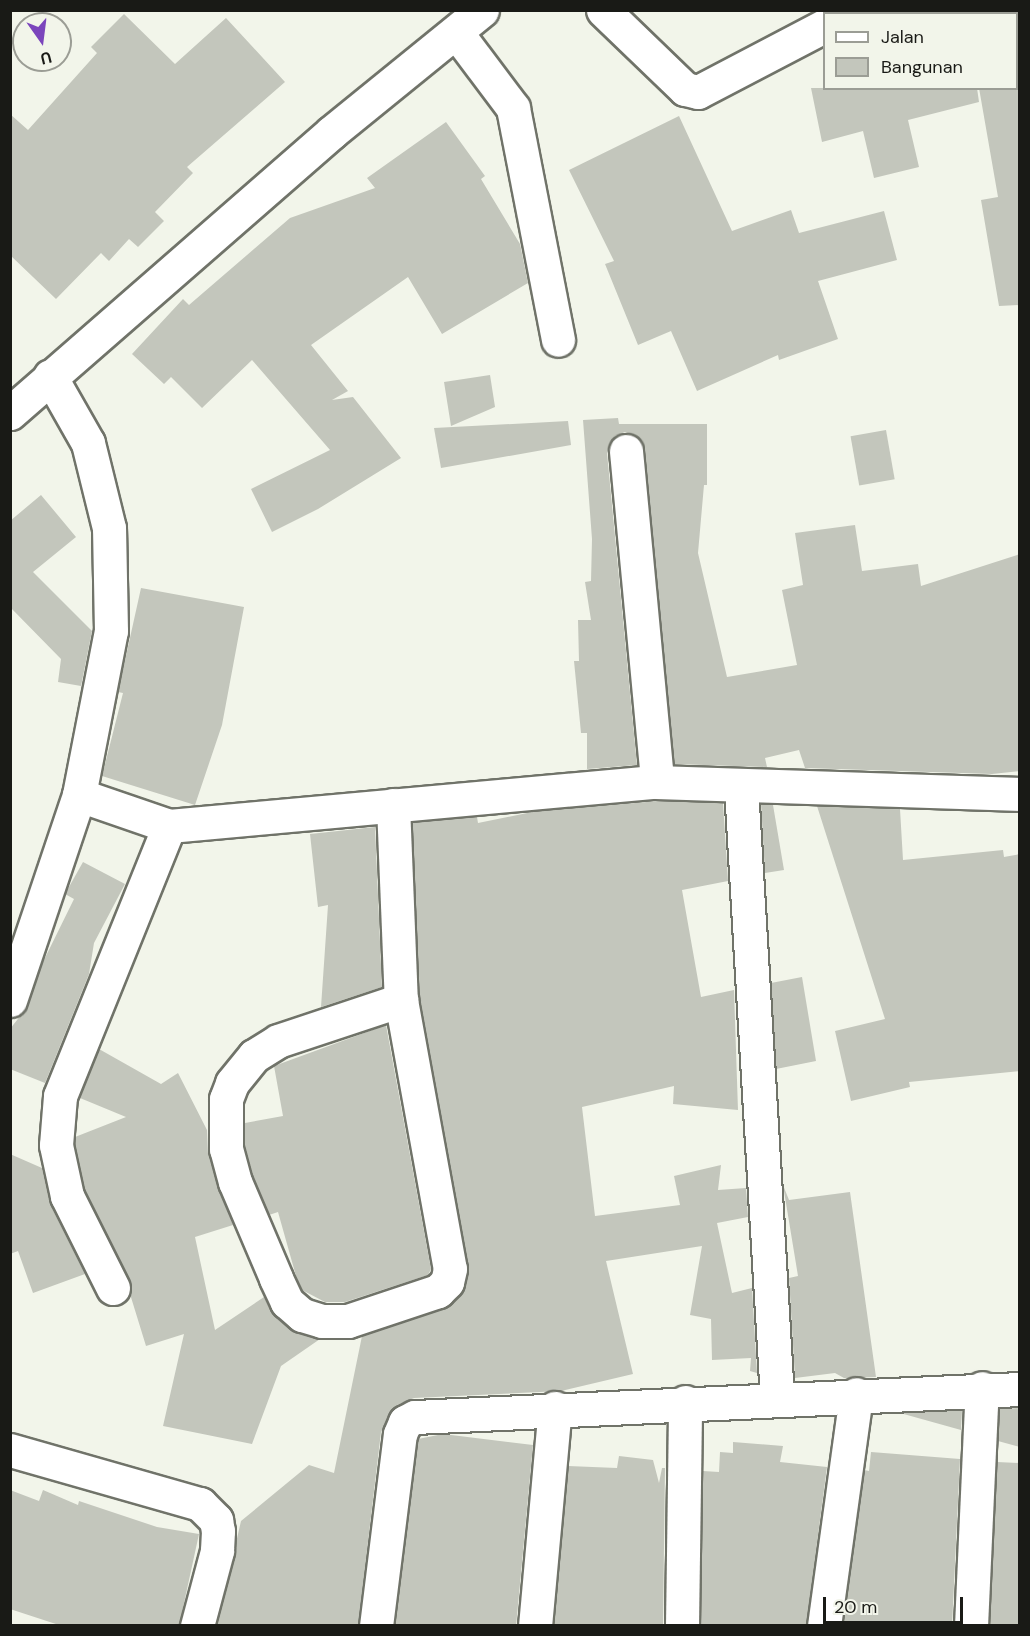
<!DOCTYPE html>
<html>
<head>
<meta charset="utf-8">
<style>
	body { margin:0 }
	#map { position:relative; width:1030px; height:1636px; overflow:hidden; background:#f2f5ea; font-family:"DM Sans",sans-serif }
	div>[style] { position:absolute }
	.building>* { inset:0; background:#c3c6bc; transform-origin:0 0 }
	.roads { filter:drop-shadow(2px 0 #707369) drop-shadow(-2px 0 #707369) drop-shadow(0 2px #707369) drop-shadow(0 -2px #707369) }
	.minor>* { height:33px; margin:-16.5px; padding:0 16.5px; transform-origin:16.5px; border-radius:16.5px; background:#fff }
	.tertiary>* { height:33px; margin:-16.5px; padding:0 16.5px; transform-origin:16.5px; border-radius:16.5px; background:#fff }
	span { translate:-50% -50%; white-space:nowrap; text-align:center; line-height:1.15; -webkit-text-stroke:4.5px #f2f5ea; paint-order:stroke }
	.frame { position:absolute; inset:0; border:12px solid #191a16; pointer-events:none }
	.legend { position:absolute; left:823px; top:12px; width:195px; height:78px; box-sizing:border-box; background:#f2f5ea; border:2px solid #9b9d95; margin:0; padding:8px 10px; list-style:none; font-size:18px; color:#191a16 }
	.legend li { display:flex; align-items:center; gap:12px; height:30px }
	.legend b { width:30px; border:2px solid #9b9d95 }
	.north { position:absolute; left:12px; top:12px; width:60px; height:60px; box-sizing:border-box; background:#f2f5ea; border:2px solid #9b9d95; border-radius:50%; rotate:166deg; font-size:16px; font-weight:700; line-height:24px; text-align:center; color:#191a16 }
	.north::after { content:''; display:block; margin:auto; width:21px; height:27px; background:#7b45bc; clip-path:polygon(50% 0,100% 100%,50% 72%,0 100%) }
	.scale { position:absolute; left:823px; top:1597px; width:140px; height:27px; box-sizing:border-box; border:3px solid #191a16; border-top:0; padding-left:8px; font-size:18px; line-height:21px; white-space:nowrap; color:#191a16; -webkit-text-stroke:4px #f2f5ea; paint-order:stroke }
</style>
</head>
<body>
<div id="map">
	<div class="building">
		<div style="clip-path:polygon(124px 14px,175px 64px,226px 18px,285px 82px,187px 167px,193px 173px,155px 212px,164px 221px,138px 247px,129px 239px,109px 261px,101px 253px,56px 299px,10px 255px,10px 114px,28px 130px,97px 53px,91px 47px)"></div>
		<div style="clip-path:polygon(811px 88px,977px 88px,979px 102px,908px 120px,919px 167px,874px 178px,863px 131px,822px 142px)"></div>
		<div style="clip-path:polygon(979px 88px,1020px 88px,1020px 305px,999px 306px,981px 200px,998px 197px)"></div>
		<div style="clip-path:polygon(679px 116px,732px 231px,791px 210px,799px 233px,884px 211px,897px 260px,818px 281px,838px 339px,779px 360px,778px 355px,697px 391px,671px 331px,638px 345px,605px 264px,614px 261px,569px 170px)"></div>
		<div style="clip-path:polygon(446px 122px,485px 176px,481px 179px,520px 244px,528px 283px,442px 334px,408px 277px,311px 345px,348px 391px,332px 400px,353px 397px,401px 458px,318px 509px,272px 532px,251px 489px,330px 450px,252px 360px,202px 408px,171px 377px,164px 384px,132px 354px,183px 299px,189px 305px,290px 218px,375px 188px,367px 178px)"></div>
		<div style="clip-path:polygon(490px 375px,495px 407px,451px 426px,444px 382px)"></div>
		<div style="clip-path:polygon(618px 418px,619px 424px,707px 424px,707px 485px,704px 485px,698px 553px,727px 677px,797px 665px,782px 590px,803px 585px,795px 533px,855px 525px,862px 571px,918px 564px,921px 586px,1020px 554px,1020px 771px,992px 774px,805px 768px,799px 750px,765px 758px,767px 767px,674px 764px,645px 449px,641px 440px,625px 432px,615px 436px,607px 453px,637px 765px,587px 769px,587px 733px,581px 733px,574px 661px,579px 661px,578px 620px,591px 620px,585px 582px,591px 581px,592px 539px,583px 420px)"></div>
		<div style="clip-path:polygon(568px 421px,571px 445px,441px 468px,434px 428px)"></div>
		<div style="left:886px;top:430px;width:50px;height:36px;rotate:80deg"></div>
		<div style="clip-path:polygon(41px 495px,76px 537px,33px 572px,92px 631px,81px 686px,58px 682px,61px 659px,10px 607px,10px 521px)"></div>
		<div style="clip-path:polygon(141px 588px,244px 607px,222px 725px,195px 805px,102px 776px,123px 693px,118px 692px)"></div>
		<div style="clip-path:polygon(658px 801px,723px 803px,728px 881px,682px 890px,701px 997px,734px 990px,738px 1110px,673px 1104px,674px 1086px,582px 1107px,595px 1216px,680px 1205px,674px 1176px,721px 1165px,718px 1190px,746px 1188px,748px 1217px,717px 1223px,732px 1293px,752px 1288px,757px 1373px,750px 1371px,751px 1358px,712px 1360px,711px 1319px,690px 1315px,702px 1246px,606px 1261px,633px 1374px,561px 1391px,414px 1398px,397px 1405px,381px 1432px,358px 1626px,217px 1626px,241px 1521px,309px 1465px,334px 1473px,362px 1336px,444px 1309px,465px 1286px,468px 1266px,420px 998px,412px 823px,477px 817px,478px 823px,532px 812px)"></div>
		<div style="clip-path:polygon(761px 804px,773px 805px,784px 870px,765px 873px)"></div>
		<div style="clip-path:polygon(817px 806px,900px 809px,903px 860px,1003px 850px,1004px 857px,1020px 854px,1020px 1071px,909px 1082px,910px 1087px,851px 1101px,835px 1031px,885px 1019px)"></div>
		<div style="clip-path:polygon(375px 827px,382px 987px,321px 1007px,328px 905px,318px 907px,310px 834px)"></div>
		<div style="clip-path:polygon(83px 862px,125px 884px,94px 943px,89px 974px,45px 1083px,10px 1069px,10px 1029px,28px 1006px,42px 964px,74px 899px,65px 894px)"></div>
		<div style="clip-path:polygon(802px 977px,816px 1061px,776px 1069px,771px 983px)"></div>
		<div style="clip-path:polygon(386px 1025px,431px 1269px,428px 1275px,345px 1302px,325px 1302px,302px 1290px,296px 1276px,278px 1212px,269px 1215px,253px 1176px,245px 1146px,245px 1123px,283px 1116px,274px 1066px)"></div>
		<div style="clip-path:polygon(99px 1049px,161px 1084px,178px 1073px,207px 1130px,208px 1154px,233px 1225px,195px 1237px,215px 1330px,264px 1297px,274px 1316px,290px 1329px,320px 1339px,281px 1366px,252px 1444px,163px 1426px,184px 1334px,146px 1346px,130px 1294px,130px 1280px,85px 1190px,75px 1144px,75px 1137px,126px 1117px,80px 1098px)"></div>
		<div style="clip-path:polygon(10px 1154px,42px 1168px,50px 1204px,85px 1274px,33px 1293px,18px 1251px,10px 1254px)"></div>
		<div style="clip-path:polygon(783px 1185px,789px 1200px,850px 1192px,876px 1377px,844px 1378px,835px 1373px,795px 1378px,789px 1278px,798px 1276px)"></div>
		<div style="clip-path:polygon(1020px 1408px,1020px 1447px,998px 1441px,1000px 1409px)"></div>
		<div style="clip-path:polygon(962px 1410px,961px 1430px,900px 1413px)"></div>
		<div style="clip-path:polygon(443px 1434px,533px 1445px,516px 1626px,395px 1626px,418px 1439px)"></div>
		<div style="clip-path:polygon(733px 1442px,783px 1446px,780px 1462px,827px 1467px,806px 1626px,701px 1626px,703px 1471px,719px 1472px,720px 1452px,733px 1453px)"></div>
		<div style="clip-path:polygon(871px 1452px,960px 1459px,952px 1626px,843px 1626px,864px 1470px,869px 1471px)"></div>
		<div style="clip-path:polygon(619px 1456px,653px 1460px,659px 1483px,662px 1468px,665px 1468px,663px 1626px,554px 1626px,568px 1466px,617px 1468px)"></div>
		<div style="clip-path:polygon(997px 1462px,1020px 1463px,1020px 1626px,990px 1626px)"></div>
		<div style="clip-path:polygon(10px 1490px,39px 1501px,43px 1490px,78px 1505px,79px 1501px,157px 1527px,199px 1534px,179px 1626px,62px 1626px,10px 1609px)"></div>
	</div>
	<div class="roads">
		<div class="minor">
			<div style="left:603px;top:10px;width:114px;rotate:43.9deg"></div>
			<div style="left:685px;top:89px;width:13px;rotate:13deg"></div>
			<div style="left:698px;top:92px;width:142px;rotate:-27.6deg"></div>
			<div style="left:848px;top:14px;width:7px;rotate:-34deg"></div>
			<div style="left:456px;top:32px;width:95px;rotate:53.1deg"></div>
			<div style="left:513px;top:108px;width:236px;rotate:79deg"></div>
			<div style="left:626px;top:451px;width:332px;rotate:84.6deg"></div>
			<div style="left:741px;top:787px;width:612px;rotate:86.63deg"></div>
			<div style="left:79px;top:795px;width:95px;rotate:19deg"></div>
			<div style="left:169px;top:826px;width:490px;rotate:-5.2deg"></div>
			<div style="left:657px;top:782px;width:363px;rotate:1.9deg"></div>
			<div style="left:393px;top:805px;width:195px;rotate:87.7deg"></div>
			<div style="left:401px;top:1000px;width:273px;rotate:79.7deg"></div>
			<div style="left:450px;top:1269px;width:13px;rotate:103deg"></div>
			<div style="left:447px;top:1282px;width:13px;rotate:135deg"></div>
			<div style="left:438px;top:1291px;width:95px;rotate:161.6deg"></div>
			<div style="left:348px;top:1321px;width:26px;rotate:180deg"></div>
			<div style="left:322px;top:1321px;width:21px;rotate:-163deg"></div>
			<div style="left:302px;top:1315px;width:20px;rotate:-139deg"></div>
			<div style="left:287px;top:1302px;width:26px;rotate:-115deg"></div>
			<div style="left:276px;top:1278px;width:104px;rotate:-113.1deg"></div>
			<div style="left:235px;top:1182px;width:34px;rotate:-105deg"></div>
			<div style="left:226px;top:1149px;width:50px;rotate:-90deg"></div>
			<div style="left:226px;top:1099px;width:17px;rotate:-69deg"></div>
			<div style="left:232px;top:1083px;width:35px;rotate:-51deg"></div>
			<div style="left:254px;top:1056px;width:28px;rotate:-32deg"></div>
			<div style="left:278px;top:1041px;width:130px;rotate:-18.4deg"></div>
			<div style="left:10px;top:1000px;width:216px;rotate:-71.4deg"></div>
			<div style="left:79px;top:795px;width:167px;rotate:-79deg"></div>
			<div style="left:111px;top:631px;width:103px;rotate:-91.1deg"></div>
			<div style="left:109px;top:528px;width:88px;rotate:-103.9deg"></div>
			<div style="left:88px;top:443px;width:77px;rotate:-119.6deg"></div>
			<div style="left:113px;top:1288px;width:103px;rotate:-116.6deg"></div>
			<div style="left:67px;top:1196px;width:52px;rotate:-102.2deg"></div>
			<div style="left:56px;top:1145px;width:49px;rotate:-85.3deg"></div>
			<div style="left:60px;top:1096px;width:291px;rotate:-68deg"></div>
			<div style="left:10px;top:1450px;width:198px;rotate:15.9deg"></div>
			<div style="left:200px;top:1504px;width:23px;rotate:45deg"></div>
			<div style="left:216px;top:1520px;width:11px;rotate:80deg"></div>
			<div style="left:218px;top:1531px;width:20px;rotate:93deg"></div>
			<div style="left:217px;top:1551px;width:78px;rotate:104.9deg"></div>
			<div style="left:376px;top:1626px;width:193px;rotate:-82.9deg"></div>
			<div style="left:400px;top:1434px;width:13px;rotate:-67deg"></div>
			<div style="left:405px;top:1422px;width:11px;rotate:-27deg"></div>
			<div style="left:415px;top:1417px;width:606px;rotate:-2.65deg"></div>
			<div style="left:535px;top:1626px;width:219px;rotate:-84.8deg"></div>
			<div style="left:682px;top:1626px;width:224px;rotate:-89.2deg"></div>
			<div style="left:824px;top:1626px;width:234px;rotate:-82.1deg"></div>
			<div style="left:971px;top:1626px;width:238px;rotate:-87.4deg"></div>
		</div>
		<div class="tertiary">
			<div style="left:10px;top:413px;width:427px;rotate:-41.1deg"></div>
			<div style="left:332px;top:132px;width:193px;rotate:-39.1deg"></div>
		</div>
	</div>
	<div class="frame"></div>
	<ul class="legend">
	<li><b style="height:8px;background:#fff"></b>Jalan</li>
	<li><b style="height:16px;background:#c3c6bc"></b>Bangunan</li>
	</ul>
	<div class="north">U</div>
	<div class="scale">20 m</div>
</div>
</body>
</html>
